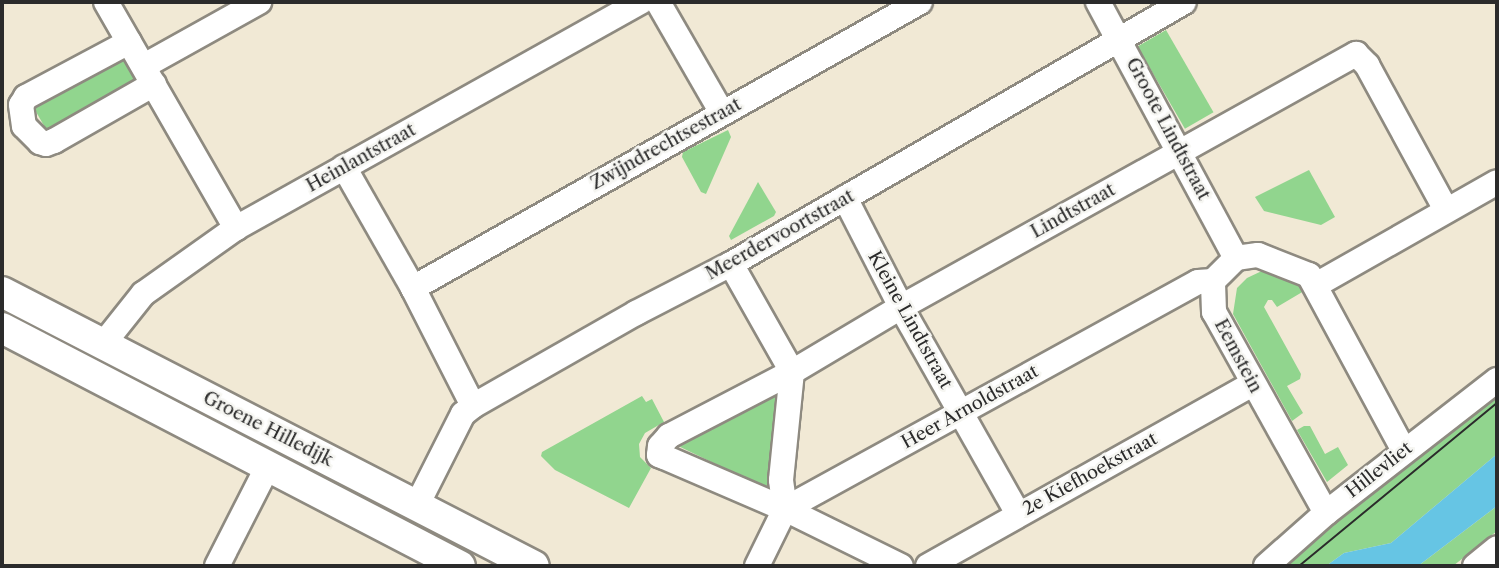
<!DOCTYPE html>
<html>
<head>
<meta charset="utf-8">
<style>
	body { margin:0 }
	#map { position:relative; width:1499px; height:568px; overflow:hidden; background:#f1e9d5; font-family:"Libre Caslon Text",serif }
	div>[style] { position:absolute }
	.green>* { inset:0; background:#91d58e; transform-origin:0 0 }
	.water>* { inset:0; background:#66c5e4 }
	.roads { filter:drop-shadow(2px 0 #8e8a80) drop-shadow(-2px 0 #8e8a80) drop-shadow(0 2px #8e8a80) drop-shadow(0 -2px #8e8a80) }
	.minor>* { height:24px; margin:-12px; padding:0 12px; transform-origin:12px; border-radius:12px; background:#fff }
	.tertiary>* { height:30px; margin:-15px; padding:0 15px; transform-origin:15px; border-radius:15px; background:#fff }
	.tram>* { height:2px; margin:-1px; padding:0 1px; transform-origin:1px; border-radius:1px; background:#2b2b2b }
	span { translate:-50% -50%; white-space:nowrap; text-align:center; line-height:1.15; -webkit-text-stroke:5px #f6f6f2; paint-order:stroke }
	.street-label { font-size:18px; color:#2b2b2b }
	.frame { position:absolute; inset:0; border:4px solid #2b2b2b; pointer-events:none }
</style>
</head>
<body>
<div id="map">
	<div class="green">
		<div style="left:1166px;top:30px;width:95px;height:33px;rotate:60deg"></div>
		<div style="left:121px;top:51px;width:36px;height:104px;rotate:60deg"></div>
		<div style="clip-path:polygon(728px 130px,731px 137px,706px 194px,701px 192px,682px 157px,683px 152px)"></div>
		<div style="clip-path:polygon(1309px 170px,1335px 217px,1321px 225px,1264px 211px,1255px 197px)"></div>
		<div style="clip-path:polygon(758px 182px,776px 212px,774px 216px,731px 240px,729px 236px)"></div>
		<div style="clip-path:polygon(1266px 269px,1299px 283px,1304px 291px,1277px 307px,1272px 300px,1268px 300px,1264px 307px,1301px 374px,1300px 379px,1287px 386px,1303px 413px,1292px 421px,1233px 314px,1237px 288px,1247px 278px)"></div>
		<div style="clip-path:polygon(778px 385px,772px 491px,674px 444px)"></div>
		<div style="clip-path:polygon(642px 396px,646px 402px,652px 399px,664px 422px,645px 433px,639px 444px,640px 457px,651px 468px,629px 508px,555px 470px,541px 456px,542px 452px)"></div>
		<div style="clip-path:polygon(1497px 396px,1497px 454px,1391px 543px,1344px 553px,1326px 566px,1282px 566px,1345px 512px)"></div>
		<div style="clip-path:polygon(1304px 426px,1310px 426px,1325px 454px,1338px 447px,1348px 465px,1327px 482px,1297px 430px)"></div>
		<div style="clip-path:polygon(1497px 506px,1497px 531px,1453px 566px,1418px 566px)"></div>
	</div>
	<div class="water">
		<div style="clip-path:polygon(1497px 454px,1497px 506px,1418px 566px,1326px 566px,1344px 553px,1391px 543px)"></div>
	</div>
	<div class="roads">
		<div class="minor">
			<div style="left:106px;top:2px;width:261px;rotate:60.1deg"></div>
			<div style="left:658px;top:2px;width:128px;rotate:60deg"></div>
			<div style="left:1098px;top:2px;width:291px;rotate:61.7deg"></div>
			<div style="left:129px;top:42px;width:117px;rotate:151.9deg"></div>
			<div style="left:26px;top:97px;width:9px;rotate:122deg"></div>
			<div style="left:21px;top:105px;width:21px;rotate:82deg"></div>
			<div style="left:24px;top:126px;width:23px;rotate:45deg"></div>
			<div style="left:40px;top:142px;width:6px;rotate:18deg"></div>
			<div style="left:46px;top:144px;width:9px;rotate:-21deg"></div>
			<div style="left:54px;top:141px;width:115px;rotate:-29.7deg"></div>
			<div style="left:144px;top:66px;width:132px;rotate:-29.1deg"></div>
			<div style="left:344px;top:167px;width:139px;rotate:60.3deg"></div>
			<div style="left:413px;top:288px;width:132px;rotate:63deg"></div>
			<div style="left:845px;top:198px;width:123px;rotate:62.8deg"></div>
			<div style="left:901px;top:307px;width:238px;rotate:60.5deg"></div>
			<div style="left:731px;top:264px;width:124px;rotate:60.5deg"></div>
			<div style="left:792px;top:372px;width:127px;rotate:-30.8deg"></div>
			<div style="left:901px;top:307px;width:521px;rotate:-29.08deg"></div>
			<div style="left:1356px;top:54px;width:16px;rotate:45deg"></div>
			<div style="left:1367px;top:65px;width:165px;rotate:61.4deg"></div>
			<div style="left:1316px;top:285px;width:208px;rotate:-29.6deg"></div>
			<div style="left:413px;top:288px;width:582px;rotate:-29.43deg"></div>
			<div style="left:104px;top:343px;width:63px;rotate:-51.5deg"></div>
			<div style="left:143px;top:294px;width:114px;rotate:-35.4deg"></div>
			<div style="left:236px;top:228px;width:464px;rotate:-29.2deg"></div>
			<div style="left:417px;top:505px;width:102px;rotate:-63.2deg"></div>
			<div style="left:463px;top:414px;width:13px;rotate:-39deg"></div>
			<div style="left:473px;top:406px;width:188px;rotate:-29.7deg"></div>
			<div style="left:636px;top:313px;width:107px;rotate:-27.3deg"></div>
			<div style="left:731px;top:264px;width:523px;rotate:-30.04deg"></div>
			<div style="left:785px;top:509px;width:29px;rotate:-98deg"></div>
			<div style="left:781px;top:480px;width:109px;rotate:-84.2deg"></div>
			<div style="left:792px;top:372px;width:139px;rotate:152.5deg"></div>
			<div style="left:669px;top:436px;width:13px;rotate:132deg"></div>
			<div style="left:660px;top:446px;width:9px;rotate:96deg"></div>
			<div style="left:659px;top:455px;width:5px;rotate:22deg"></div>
			<div style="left:664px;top:457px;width:132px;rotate:23.3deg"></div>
			<div style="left:785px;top:509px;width:129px;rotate:26.2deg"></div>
			<div style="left:1326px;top:513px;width:230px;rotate:-119.1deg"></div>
			<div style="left:1214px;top:312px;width:31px;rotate:-92deg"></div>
			<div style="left:1213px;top:281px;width:33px;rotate:-45deg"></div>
			<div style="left:1236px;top:258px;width:22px;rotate:-8deg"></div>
			<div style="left:1258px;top:255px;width:55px;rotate:21.4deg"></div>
			<div style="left:1309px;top:275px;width:200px;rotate:61.6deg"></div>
			<div style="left:217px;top:566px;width:112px;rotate:-63deg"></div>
			<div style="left:757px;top:566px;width:64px;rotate:-63.8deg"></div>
			<div style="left:785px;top:509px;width:471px;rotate:-28.8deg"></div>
			<div style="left:1198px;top:282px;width:15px;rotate:-4deg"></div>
			<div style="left:928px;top:566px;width:372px;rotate:-29.3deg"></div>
			<div style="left:1266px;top:566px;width:80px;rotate:-41.5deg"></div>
			<div style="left:1326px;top:513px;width:217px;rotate:-37.9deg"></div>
			<div style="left:1475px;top:566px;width:28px;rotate:-39deg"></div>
		</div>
		<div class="tertiary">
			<div style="left:2px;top:292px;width:598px;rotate:27.25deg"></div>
			<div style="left:2px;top:328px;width:516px;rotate:27.46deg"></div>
		</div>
	</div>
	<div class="tram">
		<div style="left:1299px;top:566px;width:256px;rotate:-39.5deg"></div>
	</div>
	<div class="street-label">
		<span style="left:1168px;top:129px;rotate:62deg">Groote Lindtstraat</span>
		<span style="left:666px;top:144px;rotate:-29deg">Zwijndrechtsestraat</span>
		<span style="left:361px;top:158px;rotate:-29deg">Heinlantstraat</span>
		<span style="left:1073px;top:211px;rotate:-29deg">Lindtstraat</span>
		<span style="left:780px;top:235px;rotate:-29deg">Meerdervoortstraat</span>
		<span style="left:910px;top:320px;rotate:61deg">Kleine Lindtstraat</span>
		<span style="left:1238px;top:356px;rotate:62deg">Eemstein</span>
		<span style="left:970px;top:407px;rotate:-29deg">Heer Arnoldstraat</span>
		<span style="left:268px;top:429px;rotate:27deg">Groene Hilledijk</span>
		<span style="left:1379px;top:470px;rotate:-38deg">Hillevliet</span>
		<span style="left:1090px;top:474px;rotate:-29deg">2e Kiefhoekstraat</span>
	</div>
	<div class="frame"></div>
</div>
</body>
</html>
